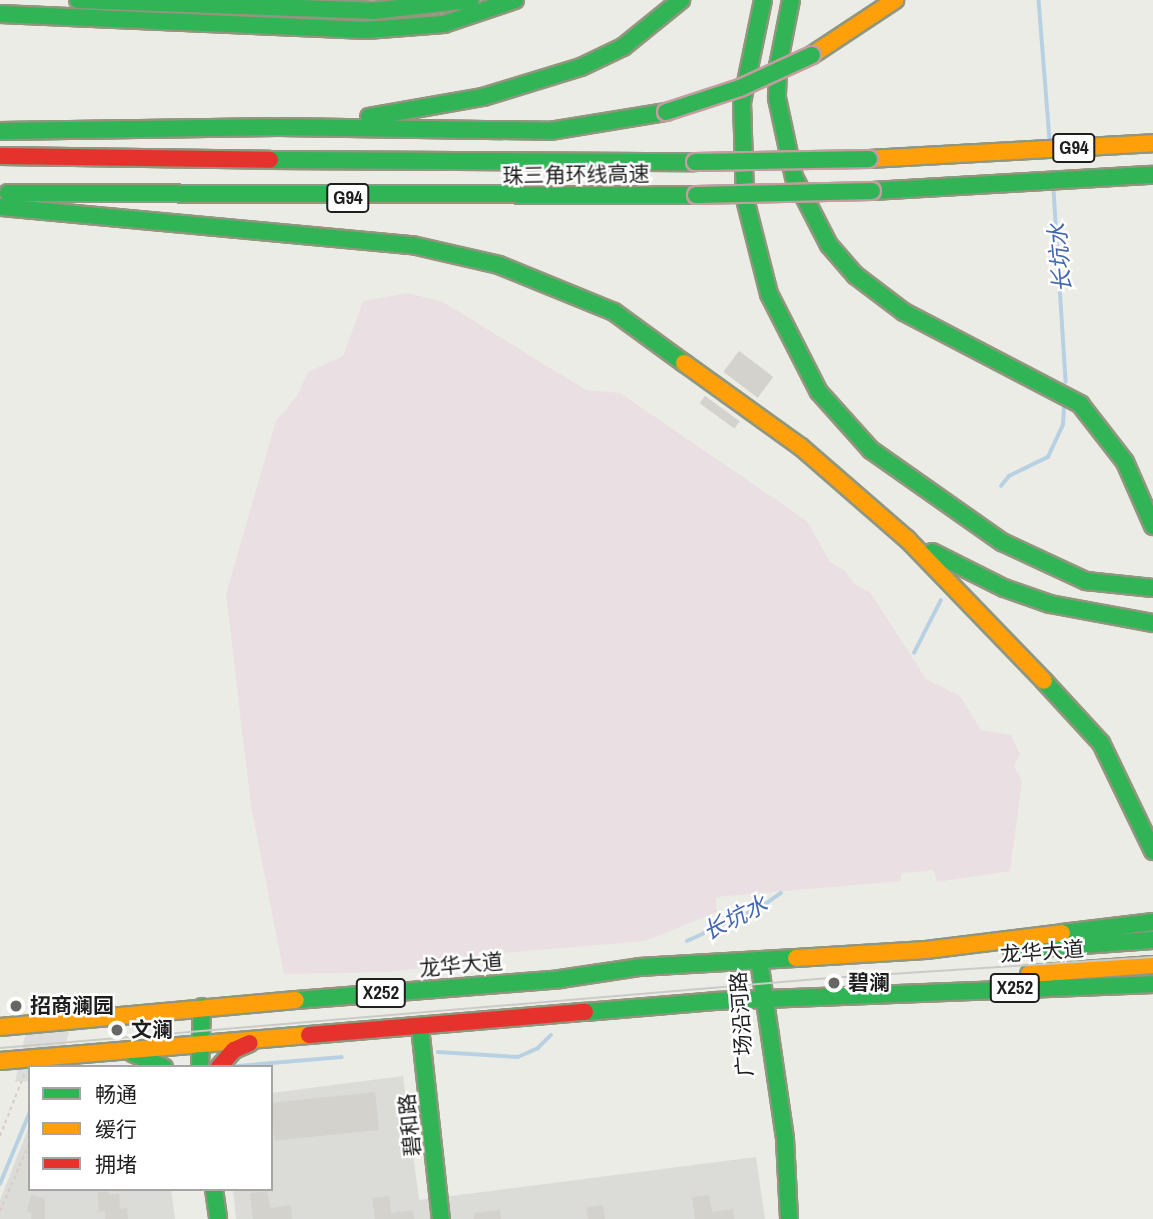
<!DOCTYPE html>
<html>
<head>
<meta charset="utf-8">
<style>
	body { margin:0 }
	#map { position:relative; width:1153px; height:1219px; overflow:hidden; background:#ecece6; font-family:"Archivo Narrow","Noto Sans SC",sans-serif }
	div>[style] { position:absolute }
	.residential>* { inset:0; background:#dbdbd8 }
	.industrial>* { inset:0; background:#eadfe3 }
	.pier>* { inset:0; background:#dcdcda }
	.stream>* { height:3.5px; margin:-1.75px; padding:0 1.75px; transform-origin:1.75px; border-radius:1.75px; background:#b8d1e2 }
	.building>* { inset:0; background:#d3d2cd; transform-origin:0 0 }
	.path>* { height:2px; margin-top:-1px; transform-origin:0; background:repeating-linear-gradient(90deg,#d7cbc5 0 3.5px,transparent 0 7px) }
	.roads { filter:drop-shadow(2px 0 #91977e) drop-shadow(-2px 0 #91977e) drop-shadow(0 2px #91977e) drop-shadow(0 -2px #91977e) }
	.fast>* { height:16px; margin:-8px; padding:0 8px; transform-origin:8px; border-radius:8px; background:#30b455 }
	.slow>* { height:16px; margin:-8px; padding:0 8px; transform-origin:8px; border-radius:8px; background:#ff9f0a }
	.jam>* { height:16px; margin:-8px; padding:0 8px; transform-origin:8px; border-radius:8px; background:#e5322d }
	.tram>* { height:2px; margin:-1px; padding:0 1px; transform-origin:1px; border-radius:1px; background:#cacac9 }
	.bridges { filter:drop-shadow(2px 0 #c39da0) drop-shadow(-2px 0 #c39da0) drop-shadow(0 2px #c39da0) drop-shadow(0 -2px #c39da0) }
	.fast-bridge>* { height:16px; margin:-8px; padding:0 8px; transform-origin:8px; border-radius:8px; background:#30b455 }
	.dots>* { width:19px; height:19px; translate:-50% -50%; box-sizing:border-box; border:4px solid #fff; border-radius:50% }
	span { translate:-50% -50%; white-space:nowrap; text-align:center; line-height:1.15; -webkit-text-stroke:5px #fff; paint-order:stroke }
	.shield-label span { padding:2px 5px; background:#fff; border:2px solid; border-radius:5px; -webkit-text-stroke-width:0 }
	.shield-label { font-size:19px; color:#1e1e1e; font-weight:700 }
	.street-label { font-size:21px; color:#1e1e1e }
	.poi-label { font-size:21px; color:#1e1e1e; font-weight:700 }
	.left { translate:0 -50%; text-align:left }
	.water-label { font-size:23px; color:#4567b3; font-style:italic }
	.legend { position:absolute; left:28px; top:1065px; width:245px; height:126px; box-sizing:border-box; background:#fff; border:2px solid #a5a5a5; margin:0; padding:9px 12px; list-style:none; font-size:21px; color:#1e1e1e }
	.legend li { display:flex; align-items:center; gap:14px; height:35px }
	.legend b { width:35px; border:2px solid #a5a5a5 }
</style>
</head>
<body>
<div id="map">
	<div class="residential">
		<div style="clip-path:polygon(403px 1076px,419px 1200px,756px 1157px,765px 1219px,236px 1219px,233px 1189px,271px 1189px,271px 1093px)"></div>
		<div style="clip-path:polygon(30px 1124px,30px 1189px,171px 1189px,175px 1219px,0 1219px,0 1200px)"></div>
	</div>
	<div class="industrial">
		<div style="clip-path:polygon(408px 293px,443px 302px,586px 390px,620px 393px,807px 521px,830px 562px,845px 571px,855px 585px,870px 592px,926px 679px,960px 696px,981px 730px,1011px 735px,1020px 754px,1014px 766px,1022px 780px,1010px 871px,937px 882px,934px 870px,901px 873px,901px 881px,716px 897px,717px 912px,645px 941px,455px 957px,454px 964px,389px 972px,284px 974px,251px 806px,226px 594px,276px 421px,297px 396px,308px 372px,343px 356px,363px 301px)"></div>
	</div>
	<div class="pier">
		<div style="clip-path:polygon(80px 993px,59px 1067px,30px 1067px,30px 1081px,15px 1082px,33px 998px)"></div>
	</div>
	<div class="stream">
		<div style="left:1039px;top:0;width:141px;rotate:85.5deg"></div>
		<div style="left:1054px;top:190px;width:192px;rotate:86.4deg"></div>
		<div style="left:1001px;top:486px;width:13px;rotate:-51deg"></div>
		<div style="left:1009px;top:476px;width:43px;rotate:-26deg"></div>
		<div style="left:1048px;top:457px;width:35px;rotate:-65deg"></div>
		<div style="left:1063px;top:425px;width:18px;rotate:-87deg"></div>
		<div style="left:914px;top:653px;width:59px;rotate:-63deg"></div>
		<div style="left:687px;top:941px;width:81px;rotate:-24.7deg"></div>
		<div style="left:761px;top:907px;width:24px;rotate:-35deg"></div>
		<div style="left:438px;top:1052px;width:80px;rotate:3.6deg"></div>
		<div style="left:518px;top:1057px;width:22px;rotate:-24deg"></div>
		<div style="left:538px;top:1048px;width:18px;rotate:-45deg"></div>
		<div style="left:238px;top:1066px;width:104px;rotate:-4.9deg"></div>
		<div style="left:0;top:1184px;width:78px;rotate:-67.4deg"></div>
	</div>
	<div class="building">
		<div style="left:739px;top:351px;width:43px;height:26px;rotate:37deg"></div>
		<div style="left:705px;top:396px;width:43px;height:9px;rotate:36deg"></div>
		<div style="left:375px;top:1092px;width:38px;height:105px;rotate:84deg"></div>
		<div style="clip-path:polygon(108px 1191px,109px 1195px,119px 1194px,120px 1209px,127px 1208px,128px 1219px,105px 1219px,105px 1211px,99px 1212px,98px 1192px)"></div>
		<div style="clip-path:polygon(267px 1191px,270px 1208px,291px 1205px,292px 1219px,253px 1219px,250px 1193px)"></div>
		<div style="clip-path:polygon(31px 1195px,45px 1198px,45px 1219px,31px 1219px,32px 1213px,27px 1212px)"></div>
		<div style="clip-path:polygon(709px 1195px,712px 1212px,733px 1209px,734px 1219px,695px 1219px,692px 1197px)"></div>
		<div style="clip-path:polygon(389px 1196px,391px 1213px,413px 1210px,414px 1219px,375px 1219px,372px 1198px)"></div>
		<div style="clip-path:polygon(603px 1205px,605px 1219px,588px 1219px,586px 1207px)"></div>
		<div style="clip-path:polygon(500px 1210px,501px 1219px,474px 1219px,474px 1213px)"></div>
	</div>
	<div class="path">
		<div style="left:0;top:1136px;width:66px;rotate:-68.5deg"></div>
		<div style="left:0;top:1211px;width:75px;rotate:-66.5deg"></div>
	</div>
	<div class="roads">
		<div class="fast">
			<div style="left:78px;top:0;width:295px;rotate:2.1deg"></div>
			<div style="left:373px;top:11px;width:98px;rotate:-6.5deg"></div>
			<div style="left:763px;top:0;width:104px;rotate:101.6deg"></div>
			<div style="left:742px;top:102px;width:97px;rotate:88.2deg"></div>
			<div style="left:745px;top:199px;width:98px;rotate:75.8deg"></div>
			<div style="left:769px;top:294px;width:110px;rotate:63deg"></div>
			<div style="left:819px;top:392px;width:78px;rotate:48.1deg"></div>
			<div style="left:871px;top:450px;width:160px;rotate:35.1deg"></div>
			<div style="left:1002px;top:542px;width:93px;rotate:24.9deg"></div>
			<div style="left:1086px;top:581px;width:67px;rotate:6deg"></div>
			<div style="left:791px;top:0;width:67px;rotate:101.1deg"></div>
			<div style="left:778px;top:66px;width:32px;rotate:92deg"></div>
			<div style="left:777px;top:98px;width:81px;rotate:77.9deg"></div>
			<div style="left:794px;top:177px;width:76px;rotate:62.8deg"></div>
			<div style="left:829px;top:245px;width:40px;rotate:49deg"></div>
			<div style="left:855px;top:275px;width:61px;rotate:37.1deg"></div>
			<div style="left:904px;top:312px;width:199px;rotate:27.6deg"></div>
			<div style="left:1080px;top:404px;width:73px;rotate:52.2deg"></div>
			<div style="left:1125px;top:462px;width:70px;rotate:66.4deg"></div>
			<div style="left:0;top:14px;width:367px;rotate:2.5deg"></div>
			<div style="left:367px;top:30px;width:77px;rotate:-4.5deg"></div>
			<div style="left:444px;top:24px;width:75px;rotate:-18.7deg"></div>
			<div style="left:369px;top:117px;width:116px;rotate:-10deg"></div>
			<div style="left:483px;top:97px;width:102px;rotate:-17deg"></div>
			<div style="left:581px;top:67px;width:47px;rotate:-25.5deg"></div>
			<div style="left:623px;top:47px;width:75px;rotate:-39deg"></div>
			<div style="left:0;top:131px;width:278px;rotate:-0.8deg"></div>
			<div style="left:278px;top:127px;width:272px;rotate:0.8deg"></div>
			<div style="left:550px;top:131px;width:118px;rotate:-9.3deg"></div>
			<div style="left:270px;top:160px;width:425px;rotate:0.3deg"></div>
			<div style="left:872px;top:191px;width:281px;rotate:-3.3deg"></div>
			<div style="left:8px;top:193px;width:688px;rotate:0.17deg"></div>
			<div style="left:0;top:207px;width:414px;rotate:5.3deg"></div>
			<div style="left:412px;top:245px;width:89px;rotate:12.9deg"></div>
			<div style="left:499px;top:265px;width:124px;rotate:22.2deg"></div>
			<div style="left:614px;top:312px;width:87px;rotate:36.1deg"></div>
			<div style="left:932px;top:552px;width:80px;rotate:26.6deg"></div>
			<div style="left:1004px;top:588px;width:49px;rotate:19.2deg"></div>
			<div style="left:1050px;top:604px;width:105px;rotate:10.5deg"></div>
			<div style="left:1044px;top:681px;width:84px;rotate:47.4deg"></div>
			<div style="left:1101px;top:743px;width:120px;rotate:64.3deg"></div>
			<div style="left:1062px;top:933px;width:92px;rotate:-6.9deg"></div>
			<div style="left:1012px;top:950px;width:141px;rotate:-4.1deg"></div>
			<div style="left:759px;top:960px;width:181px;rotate:81.7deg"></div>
			<div style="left:785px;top:1139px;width:80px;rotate:87.1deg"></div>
			<div style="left:296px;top:1000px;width:265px;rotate:-4.5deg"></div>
			<div style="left:560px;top:979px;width:80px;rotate:-8.6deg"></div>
			<div style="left:639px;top:967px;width:157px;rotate:-3.3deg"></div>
			<div style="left:585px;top:1012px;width:130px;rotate:-4.8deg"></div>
			<div style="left:715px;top:1001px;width:438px;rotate:-2.2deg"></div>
			<div style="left:420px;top:1027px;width:193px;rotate:83.8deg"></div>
			<div style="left:132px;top:1053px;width:35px;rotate:24deg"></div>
			<div style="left:200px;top:1067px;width:60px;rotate:-88.1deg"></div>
			<div style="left:214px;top:1189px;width:30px;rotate:82deg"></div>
		</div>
		<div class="slow">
			<div style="left:812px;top:55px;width:100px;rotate:-33.5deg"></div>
			<div style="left:869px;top:159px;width:284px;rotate:-3.2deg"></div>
			<div style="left:684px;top:363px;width:144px;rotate:35.7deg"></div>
			<div style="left:801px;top:447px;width:140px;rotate:41deg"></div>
			<div style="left:907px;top:539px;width:197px;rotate:46deg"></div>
			<div style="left:796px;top:958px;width:130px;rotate:-3.5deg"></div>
			<div style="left:926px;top:950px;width:137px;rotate:-7.1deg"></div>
			<div style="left:1029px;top:974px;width:124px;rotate:-4.2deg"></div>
			<div style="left:0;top:1027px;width:297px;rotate:-5.2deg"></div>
			<div style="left:0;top:1061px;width:310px;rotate:-4.8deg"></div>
		</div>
		<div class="jam">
			<div style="left:0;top:156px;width:270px;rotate:0.8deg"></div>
			<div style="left:309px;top:1035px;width:277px;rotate:-4.8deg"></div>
			<div style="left:219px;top:1067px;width:23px;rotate:-49deg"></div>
			<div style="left:234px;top:1050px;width:17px;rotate:-24deg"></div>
		</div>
	</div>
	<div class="tram">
		<div style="left:0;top:1048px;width:832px;rotate:-4.83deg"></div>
		<div style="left:829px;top:978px;width:325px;rotate:-3.7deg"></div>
	</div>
	<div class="bridges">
		<div class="fast-bridge">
			<div style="left:666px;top:112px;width:78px;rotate:-18deg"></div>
			<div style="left:740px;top:88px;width:79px;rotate:-24.6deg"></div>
			<div style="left:695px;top:162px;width:174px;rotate:-1deg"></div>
			<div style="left:696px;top:195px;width:176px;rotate:-1.3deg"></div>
		</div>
	</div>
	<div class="dots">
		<div style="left:834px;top:983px;background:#666664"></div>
		<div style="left:16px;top:1006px;background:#666664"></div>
		<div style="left:117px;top:1030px;background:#666664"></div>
	</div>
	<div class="shield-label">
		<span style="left:1074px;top:148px">G94</span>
		<span style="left:348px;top:198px">G94</span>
		<span style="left:1015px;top:988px">X252</span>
		<span style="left:381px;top:993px">X252</span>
	</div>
	<div class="street-label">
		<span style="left:576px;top:175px;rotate:-1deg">珠三角环线高速</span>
		<span style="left:1042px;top:952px;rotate:-4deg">龙华大道</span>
		<span style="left:461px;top:965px;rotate:-5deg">龙华大道</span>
		<span style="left:742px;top:1024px;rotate:-94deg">广场沿河路</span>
		<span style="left:410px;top:1125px;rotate:-96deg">碧和路</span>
	</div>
	<div class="poi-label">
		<span class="left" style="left:848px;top:983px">碧澜</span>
		<span class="left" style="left:30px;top:1006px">招商澜园</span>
		<span class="left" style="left:131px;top:1030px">文澜</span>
	</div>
	<div class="water-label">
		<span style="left:1060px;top:258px;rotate:-95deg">长坑水</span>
		<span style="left:735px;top:918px;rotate:-27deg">长坑水</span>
	</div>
	<ul class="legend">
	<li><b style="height:9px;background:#30b455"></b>畅通</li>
	<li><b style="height:9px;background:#ff9f0a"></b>缓行</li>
	<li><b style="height:9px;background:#e5322d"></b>拥堵</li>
	</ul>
</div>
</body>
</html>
